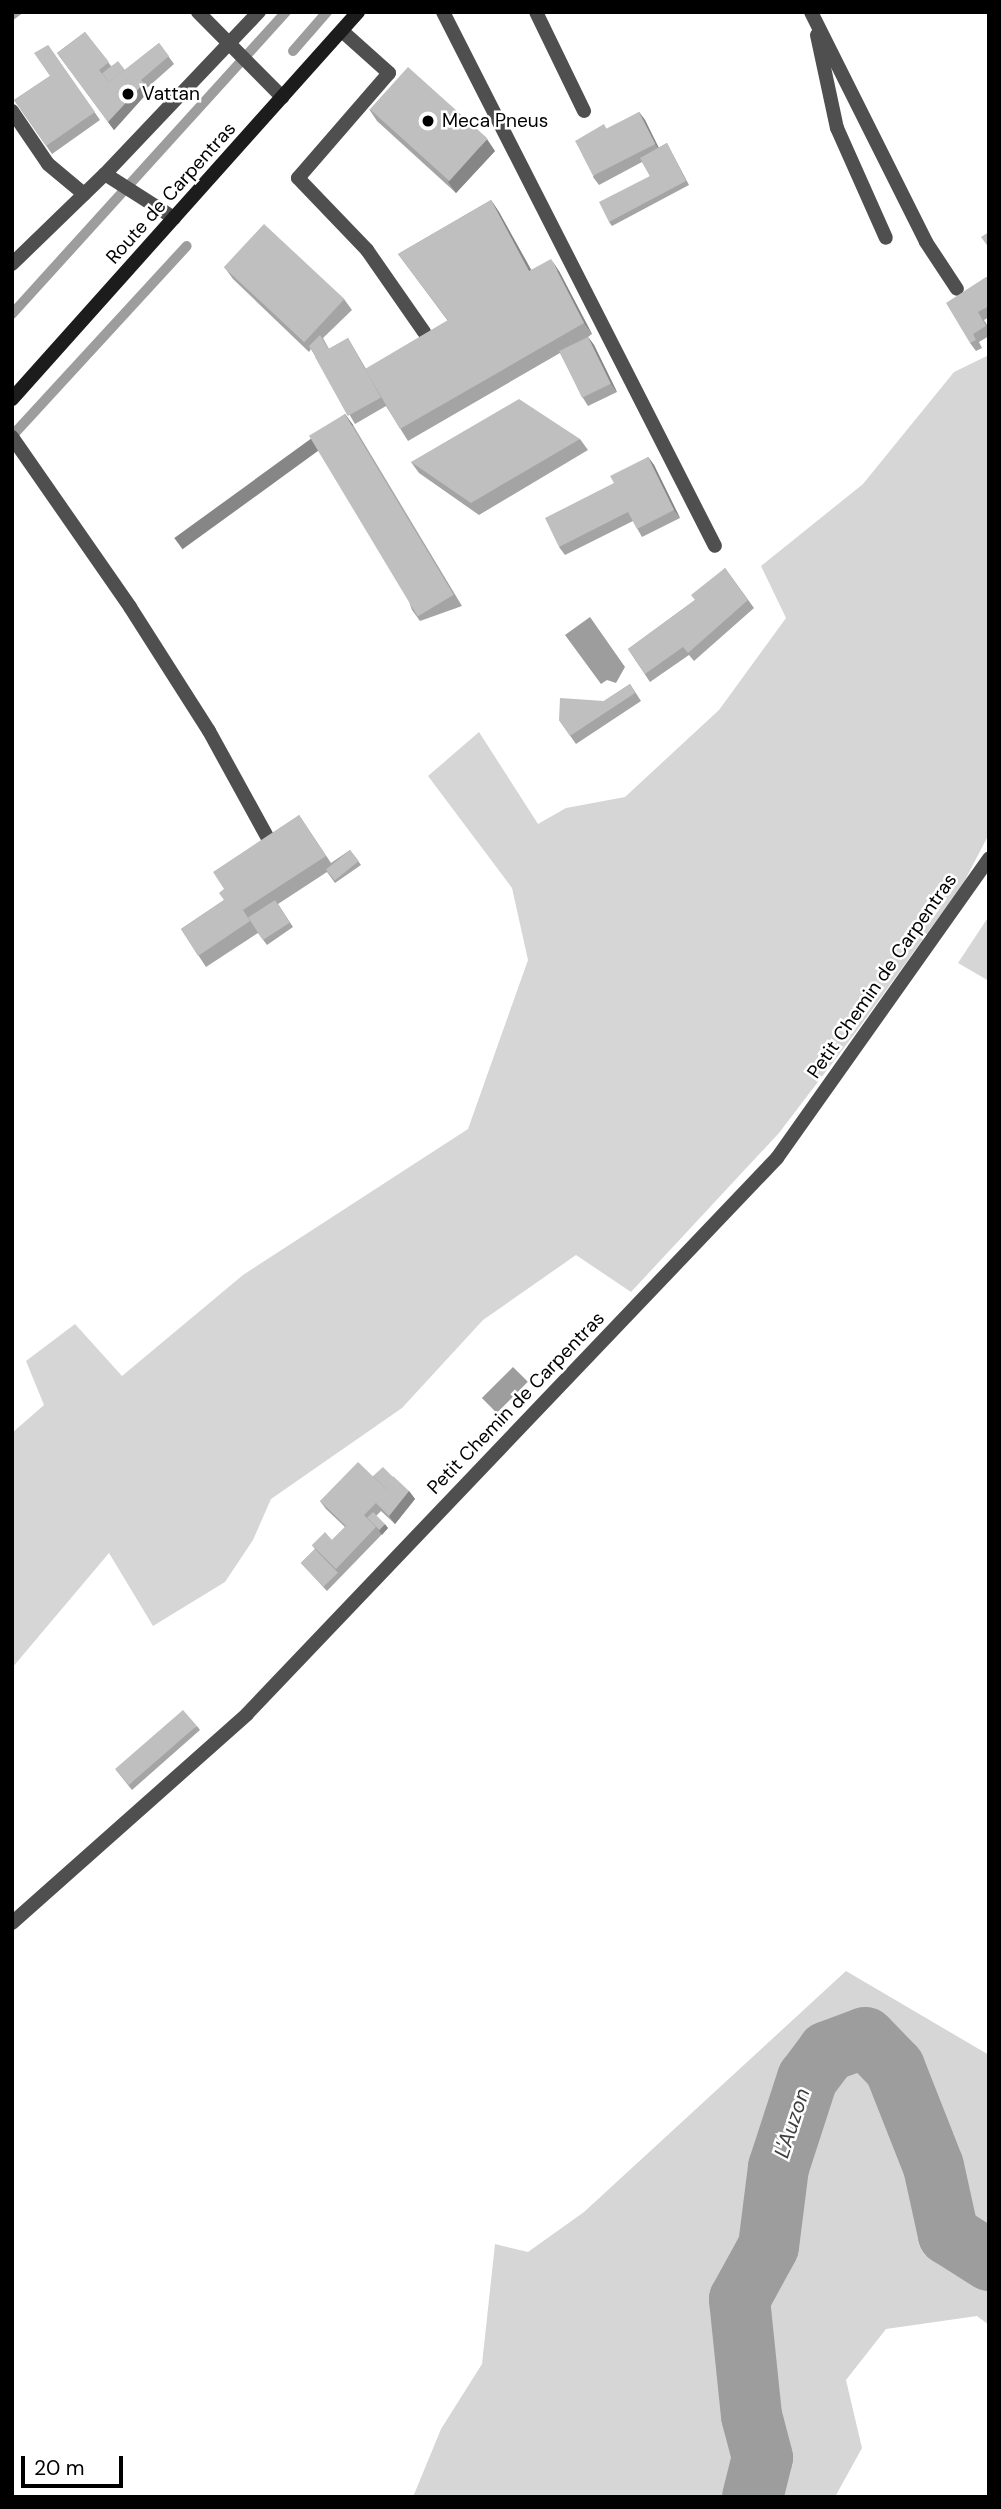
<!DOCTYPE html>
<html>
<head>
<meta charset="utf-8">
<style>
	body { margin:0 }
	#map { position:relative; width:1001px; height:2509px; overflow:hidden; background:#fff; font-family:"DM Sans",sans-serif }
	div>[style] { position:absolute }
	.green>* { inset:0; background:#d6d6d6 }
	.water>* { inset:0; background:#9d9d9d; transform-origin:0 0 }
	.stream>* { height:10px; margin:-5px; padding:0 5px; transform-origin:5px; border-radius:5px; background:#9d9d9d }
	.river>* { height:61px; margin:-30.5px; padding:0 30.5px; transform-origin:30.5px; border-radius:30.5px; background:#9d9d9d }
	.lane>* { height:14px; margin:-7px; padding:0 7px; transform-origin:7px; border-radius:7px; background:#4f4f4f }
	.street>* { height:14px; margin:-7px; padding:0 7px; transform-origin:7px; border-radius:7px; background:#4f4f4f }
	.secondary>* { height:14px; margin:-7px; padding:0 7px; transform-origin:7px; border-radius:7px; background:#1c1c1c }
	.wall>* { inset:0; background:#a4a4a4 }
	.shaded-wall>* { inset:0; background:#868686; transform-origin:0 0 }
	.building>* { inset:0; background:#bfbfbf; transform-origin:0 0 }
	.dots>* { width:19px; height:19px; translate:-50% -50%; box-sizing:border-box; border:4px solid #fff; border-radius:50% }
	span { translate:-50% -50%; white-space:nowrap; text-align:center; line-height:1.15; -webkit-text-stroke:5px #fff; paint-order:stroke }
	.poi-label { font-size:19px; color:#000 }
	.left { translate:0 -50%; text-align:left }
	.street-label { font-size:19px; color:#000 }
	.water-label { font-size:21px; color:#3e3e3e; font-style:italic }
	.frame { position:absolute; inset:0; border:14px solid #000; pointer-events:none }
	.scale { position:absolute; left:21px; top:2456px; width:102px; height:32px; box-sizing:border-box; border:4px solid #000; border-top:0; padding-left:9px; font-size:21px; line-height:24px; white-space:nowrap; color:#000; -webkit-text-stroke:5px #fff; paint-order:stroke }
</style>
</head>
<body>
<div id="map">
	<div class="green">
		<div style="clip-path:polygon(989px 355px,989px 834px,964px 882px,856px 1032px,779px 1133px,631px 1292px,576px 1255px,483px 1320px,402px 1408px,271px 1499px,253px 1540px,225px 1582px,153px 1626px,109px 1553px,12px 1668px,12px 1433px,44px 1405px,26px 1361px,75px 1324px,122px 1376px,243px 1275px,468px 1129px,528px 960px,512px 888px,428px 776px,479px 732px,538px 824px,566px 808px,625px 797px,719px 710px,786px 618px,761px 566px,863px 484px,954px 372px)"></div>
		<div style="clip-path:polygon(989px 916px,989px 981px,958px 963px)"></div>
		<div style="clip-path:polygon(846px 1971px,989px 2055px,989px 2325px,977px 2316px,886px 2329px,846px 2380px,862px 2448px,835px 2497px,413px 2497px,441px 2429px,482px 2364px,495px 2244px,528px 2252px,584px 2212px)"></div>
	</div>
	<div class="water">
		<div style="clip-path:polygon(590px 617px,625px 667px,616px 683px,607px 680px,601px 684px,565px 635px)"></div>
		<div style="left:513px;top:1367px;width:21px;height:44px;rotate:45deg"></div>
	</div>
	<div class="stream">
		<div style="left:293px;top:51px;width:52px;rotate:-48.9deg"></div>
		<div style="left:12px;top:314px;width:408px;rotate:-47.8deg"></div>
		<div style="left:12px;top:436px;width:258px;rotate:-47.4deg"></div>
	</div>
	<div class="river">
		<div style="left:752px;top:2497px;width:41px;rotate:-76deg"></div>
		<div style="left:762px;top:2457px;width:43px;rotate:-104.7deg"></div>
		<div style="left:751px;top:2415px;width:117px;rotate:-95.9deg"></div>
		<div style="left:739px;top:2299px;width:60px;rotate:-61.3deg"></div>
		<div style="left:768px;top:2246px;width:80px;rotate:-82.8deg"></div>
		<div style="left:778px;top:2167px;width:94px;rotate:-72deg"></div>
		<div style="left:807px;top:2078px;width:34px;rotate:-53deg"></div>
		<div style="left:827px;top:2051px;width:40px;rotate:-20.2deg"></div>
		<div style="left:865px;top:2037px;width:42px;rotate:46deg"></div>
		<div style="left:894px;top:2067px;width:106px;rotate:68.5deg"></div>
		<div style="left:933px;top:2166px;width:70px;rotate:77.6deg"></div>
		<div style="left:948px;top:2234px;width:49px;rotate:32.4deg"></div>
	</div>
	<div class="lane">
		<div style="left:198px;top:12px;width:120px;rotate:45.3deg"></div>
		<div style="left:443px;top:12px;width:599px;rotate:63.01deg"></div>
		<div style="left:536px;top:12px;width:110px;rotate:64.1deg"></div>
		<div style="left:811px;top:12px;width:257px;rotate:63.4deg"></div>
		<div style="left:926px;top:242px;width:56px;rotate:56.6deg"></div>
		<div style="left:342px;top:31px;width:63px;rotate:41.8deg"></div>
		<div style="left:389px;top:73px;width:139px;rotate:130.9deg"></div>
		<div style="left:298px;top:178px;width:100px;rotate:46.2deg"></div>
		<div style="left:367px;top:250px;width:100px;rotate:55.2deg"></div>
		<div style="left:817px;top:35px;width:95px;rotate:77.9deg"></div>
		<div style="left:837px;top:128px;width:120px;rotate:66deg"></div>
		<div style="left:12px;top:111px;width:64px;rotate:55.8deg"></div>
		<div style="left:48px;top:164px;width:47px;rotate:39.8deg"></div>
		<div style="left:105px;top:174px;width:224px;rotate:-46.5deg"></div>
		<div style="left:12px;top:264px;width:129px;rotate:-44.1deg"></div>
		<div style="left:105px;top:174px;width:82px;rotate:32.5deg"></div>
		<div style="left:12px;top:437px;width:207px;rotate:55.2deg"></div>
		<div style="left:130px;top:607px;width:147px;rotate:57.5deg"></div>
		<div style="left:209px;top:731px;width:124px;rotate:61.2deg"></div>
	</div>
	<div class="street">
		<div style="left:12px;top:1923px;width:314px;rotate:-41.6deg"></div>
		<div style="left:247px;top:1714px;width:768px;rotate:-46.37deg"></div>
		<div style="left:777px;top:1158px;width:367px;rotate:-54.7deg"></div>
	</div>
	<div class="secondary">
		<div style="left:12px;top:399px;width:519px;rotate:-48.2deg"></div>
	</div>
	<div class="wall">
		<div style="clip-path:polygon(12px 12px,24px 12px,12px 21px)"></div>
		<div style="clip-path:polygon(85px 32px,111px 66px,125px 70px,159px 43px,174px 64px,147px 88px,149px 91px,114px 130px,57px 53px)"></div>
		<div style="clip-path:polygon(48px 45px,100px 120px,52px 154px,14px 100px,50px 76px)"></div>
		<div style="clip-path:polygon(369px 109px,495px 151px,456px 193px,377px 121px)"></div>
		<div style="clip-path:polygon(639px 112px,645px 120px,658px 148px,667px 143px,669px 147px,689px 185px,612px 226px,609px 222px,650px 176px,642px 162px,599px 185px,593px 177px,608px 130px)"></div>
		<div style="clip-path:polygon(491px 200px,499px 212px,531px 270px,559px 271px,592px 334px,588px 337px,594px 345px,617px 392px,588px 406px,583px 398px,560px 353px,408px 441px,386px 406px,355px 424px,311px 349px,309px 352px,233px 279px,225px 268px,344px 299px,352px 310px,323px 338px,329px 349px,348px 338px,366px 369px,448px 321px,398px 254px)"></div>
		<div style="clip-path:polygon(986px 277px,989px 280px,989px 317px,984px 320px,989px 328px,989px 336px,979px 342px,982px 348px,976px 351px,970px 343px)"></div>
		<div style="clip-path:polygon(345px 414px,353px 425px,462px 606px,420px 621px,412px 610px)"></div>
		<div style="clip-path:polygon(580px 439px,588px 450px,479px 515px,419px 473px,411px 462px)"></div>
		<div style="clip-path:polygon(648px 457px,654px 465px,680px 518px,642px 537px,633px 521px,565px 555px,559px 547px,614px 483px)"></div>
		<div style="clip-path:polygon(725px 568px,754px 608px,694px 661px,689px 655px,650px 682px,628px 649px,695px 600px)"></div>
		<div style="clip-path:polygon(630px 684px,641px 701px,576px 744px,559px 720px,604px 701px)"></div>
		<div style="clip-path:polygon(299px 815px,331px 863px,350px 850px,361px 865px,335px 883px,327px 872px,278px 904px,293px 927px,267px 945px,258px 933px,206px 967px,181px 929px,224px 900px)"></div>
		<div style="clip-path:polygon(373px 1476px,409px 1491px,415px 1499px,395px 1524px,381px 1511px,376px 1516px,388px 1528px,327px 1591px,301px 1563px,315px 1549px,312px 1545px,332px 1540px,345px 1527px,326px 1509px,320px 1501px)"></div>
		<div style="clip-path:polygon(197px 1726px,200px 1730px,132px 1790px,116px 1770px)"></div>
	</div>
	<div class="shaded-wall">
		<div style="clip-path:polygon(144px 83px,149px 91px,114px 130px,108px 122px)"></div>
		<div style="clip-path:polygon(639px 112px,645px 120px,661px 152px,655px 144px)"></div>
		<div style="clip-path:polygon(487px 139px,495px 151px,456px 193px,448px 182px)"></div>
		<div style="clip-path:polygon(491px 200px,499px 212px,538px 282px,529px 271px)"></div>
		<div style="clip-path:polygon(551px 259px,559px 271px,592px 334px,584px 323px)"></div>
		<div style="clip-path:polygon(588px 337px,594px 345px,617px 392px,611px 384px)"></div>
		<div style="left:345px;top:414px;width:14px;height:211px;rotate:54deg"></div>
		<div style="clip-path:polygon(648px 457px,654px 465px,680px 518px,674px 510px)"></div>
		<div style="clip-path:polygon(409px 1491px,415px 1499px,395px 1524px,389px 1516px)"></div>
		<div style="clip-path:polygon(385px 1524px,388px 1528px,382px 1535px,379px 1531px)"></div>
	</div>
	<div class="building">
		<div style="clip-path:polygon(85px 32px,109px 62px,99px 70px,109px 82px,159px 43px,169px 56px,141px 80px,144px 83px,108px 122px,57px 53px)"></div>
		<div style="clip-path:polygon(48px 45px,95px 112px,46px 146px,14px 100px,50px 76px,34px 53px)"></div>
		<div style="left:118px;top:61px;width:11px;height:20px;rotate:52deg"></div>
		<div style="left:408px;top:67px;width:107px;height:57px;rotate:42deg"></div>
		<div style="left:639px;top:112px;width:36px;height:70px;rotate:63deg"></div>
		<div style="clip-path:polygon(604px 124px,607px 130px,578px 146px,575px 141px)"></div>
		<div style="clip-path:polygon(667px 143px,686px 181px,609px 222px,599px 202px,650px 176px,640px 158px)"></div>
		<div style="clip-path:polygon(491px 200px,529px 271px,551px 259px,584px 323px,400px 429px,365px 369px,448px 320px,398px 254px)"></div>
		<div style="left:264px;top:224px;width:110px;height:59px;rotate:43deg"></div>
		<div style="clip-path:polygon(989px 232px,989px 248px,981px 237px)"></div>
		<div style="clip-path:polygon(986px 277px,989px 280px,989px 306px,978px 312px,986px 326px,973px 334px,976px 340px,970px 343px,946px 303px)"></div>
		<div style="clip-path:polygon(320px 335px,329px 350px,316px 357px,309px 346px)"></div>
		<div style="left:588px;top:337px;width:52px;height:32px;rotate:64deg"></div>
		<div style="left:348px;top:338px;width:68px;height:38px;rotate:61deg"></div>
		<div style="clip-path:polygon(519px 399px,580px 439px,471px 503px,411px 462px)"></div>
		<div style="left:345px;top:414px;width:211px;height:42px;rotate:59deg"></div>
		<div style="clip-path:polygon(648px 457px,674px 510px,637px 529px,628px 512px,559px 547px,545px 518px,614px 483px,610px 476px)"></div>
		<div style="clip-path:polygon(725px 568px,748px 600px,688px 653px,683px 647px,645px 674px,628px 649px,695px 600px,691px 595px)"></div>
		<div style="clip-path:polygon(630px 684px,635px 693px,570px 736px,559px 720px,560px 698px,604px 701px)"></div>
		<div style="clip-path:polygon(299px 815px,326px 856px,243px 910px,250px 921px,198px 956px,181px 929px,224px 900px,219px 893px,224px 889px,213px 872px)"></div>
		<div style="left:350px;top:850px;width:14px;height:31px;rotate:51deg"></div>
		<div style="left:275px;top:900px;width:27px;height:32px;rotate:57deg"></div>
		<div style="clip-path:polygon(358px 1462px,386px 1489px,393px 1476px,409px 1491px,389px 1516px,376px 1503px,364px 1515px,376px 1527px,336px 1569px,312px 1545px,325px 1532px,332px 1540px,346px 1526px,320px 1501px)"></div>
		<div style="clip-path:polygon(383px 1467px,393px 1477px,386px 1489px,373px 1476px)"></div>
		<div style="left:373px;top:1512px;width:17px;height:8px;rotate:45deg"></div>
		<div style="left:315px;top:1549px;width:33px;height:20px;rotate:46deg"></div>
		<div style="left:183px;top:1710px;width:21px;height:90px;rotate:49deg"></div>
	</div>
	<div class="dots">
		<div style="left:128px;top:94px;background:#000"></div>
		<div style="left:428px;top:121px;background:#000"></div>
	</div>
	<div class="poi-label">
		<span class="left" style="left:142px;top:94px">Vattan</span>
		<span class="left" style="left:442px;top:121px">Meca Pneus</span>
	</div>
	<div class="street-label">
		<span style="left:171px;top:193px;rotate:-48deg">Route de Carpentras</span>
		<span style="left:882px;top:976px;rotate:-55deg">Petit Chemin de Carpentras</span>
		<span style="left:516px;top:1403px;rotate:-46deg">Petit Chemin de Carpentras</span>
	</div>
	<div class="water-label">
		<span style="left:792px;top:2123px;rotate:-72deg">L'Auzon</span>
	</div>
	<div class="frame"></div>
	<div class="scale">20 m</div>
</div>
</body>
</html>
